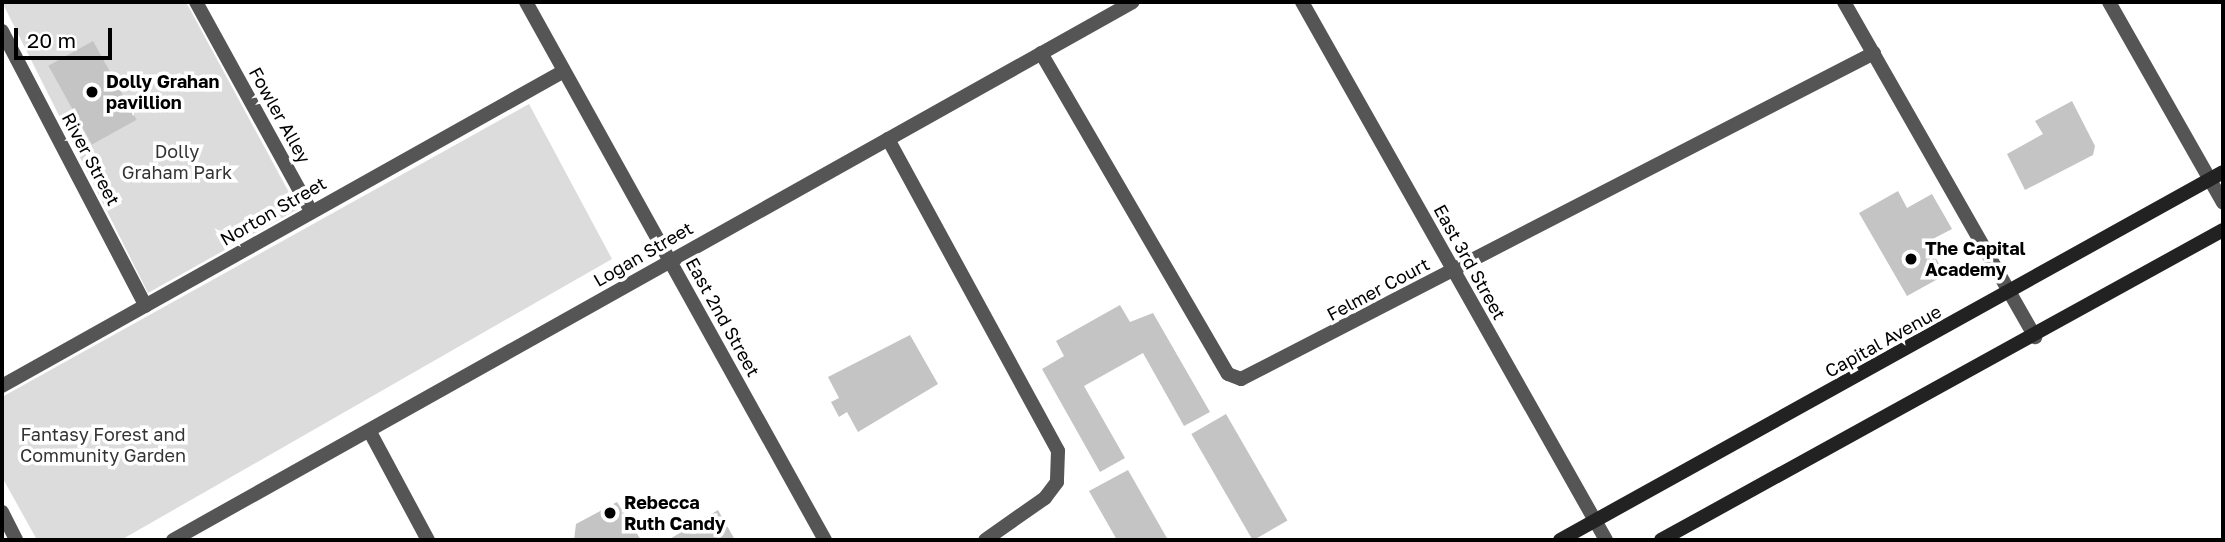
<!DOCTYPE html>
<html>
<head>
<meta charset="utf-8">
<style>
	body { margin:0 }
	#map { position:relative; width:2225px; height:542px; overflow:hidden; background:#fff; font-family:"Golos Text",sans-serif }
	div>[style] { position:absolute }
	.green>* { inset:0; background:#dcdcdc }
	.building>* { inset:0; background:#c4c4c4; transform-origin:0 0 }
	.service>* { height:14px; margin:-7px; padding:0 7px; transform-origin:7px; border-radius:7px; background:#555 }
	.minor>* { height:14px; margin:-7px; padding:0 7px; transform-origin:7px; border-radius:7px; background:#555 }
	.secondary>* { height:14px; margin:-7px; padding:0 7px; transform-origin:7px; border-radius:7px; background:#222 }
	.dots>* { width:19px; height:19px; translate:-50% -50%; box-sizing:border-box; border:4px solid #fff; border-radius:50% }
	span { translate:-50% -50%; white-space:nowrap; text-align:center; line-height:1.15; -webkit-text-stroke:7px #fff; paint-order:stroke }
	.poi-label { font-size:18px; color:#000; font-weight:700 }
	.left { translate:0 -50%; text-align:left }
	.street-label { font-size:18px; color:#000 }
	.park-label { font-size:18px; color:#333 }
	.frame { position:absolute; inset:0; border:4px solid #000; pointer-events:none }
	.scale { position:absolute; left:14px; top:28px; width:98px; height:32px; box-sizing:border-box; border:4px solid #000; border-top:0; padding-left:9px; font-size:21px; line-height:24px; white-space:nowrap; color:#000; -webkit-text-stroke:5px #fff; paint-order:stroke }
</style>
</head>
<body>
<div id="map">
	<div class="green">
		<div style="clip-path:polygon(2px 2px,186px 2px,298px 209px,148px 293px)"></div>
		<div style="clip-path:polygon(529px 104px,612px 259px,121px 540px,37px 540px,2px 477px,2px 397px)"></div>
	</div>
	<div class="building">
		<div style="left:93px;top:41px;width:90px;height:51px;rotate:61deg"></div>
		<div style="clip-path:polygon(2072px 101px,2095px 146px,2093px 155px,2025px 190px,2007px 154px,2043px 134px,2035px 121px)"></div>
		<div style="clip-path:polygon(1898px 191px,1907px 208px,1932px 194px,1952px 229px,1927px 242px,1945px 275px,1907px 296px,1859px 213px)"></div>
		<div style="clip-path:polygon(1120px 305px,1130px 322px,1153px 313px,1210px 412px,1184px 426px,1143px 353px,1084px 386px,1125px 458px,1100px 472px,1042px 369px,1064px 356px,1056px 341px)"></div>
		<div style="clip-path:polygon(910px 335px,938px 384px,858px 432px,847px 412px,839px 417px,831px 402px,839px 398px,828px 377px)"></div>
		<div style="left:1226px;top:414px;width:123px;height:40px;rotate:60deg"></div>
		<div style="clip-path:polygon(1128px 470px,1168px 540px,1117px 540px,1089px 491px)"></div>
		<div style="clip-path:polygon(617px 502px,641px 540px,574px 540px,576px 524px)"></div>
		<div style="clip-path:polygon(718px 510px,735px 540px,668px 540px)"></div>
	</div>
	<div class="service">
		<div style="left:196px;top:2px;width:239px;rotate:61.2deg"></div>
		<div style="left:888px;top:139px;width:355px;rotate:61.4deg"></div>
		<div style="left:1058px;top:451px;width:31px;rotate:92deg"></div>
		<div style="left:1057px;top:482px;width:20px;rotate:127deg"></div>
		<div style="left:1045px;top:498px;width:73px;rotate:145deg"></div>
	</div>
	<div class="minor">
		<div style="left:526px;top:2px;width:616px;rotate:60.94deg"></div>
		<div style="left:1302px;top:2px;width:618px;rotate:60.53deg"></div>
		<div style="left:1844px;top:2px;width:386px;rotate:60.3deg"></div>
		<div style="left:2109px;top:2px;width:231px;rotate:60.4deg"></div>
		<div style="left:2px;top:31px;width:310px;rotate:62.4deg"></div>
		<div style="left:1041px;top:53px;width:371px;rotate:59.8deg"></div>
		<div style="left:1228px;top:374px;width:14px;rotate:21deg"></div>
		<div style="left:1241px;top:379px;width:712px;rotate:-27.25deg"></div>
		<div style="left:2px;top:386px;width:644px;rotate:-29.27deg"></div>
		<div style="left:370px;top:432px;width:123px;rotate:61.8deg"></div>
		<div style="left:2px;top:512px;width:31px;rotate:63deg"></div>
		<div style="left:173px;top:540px;width:1100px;rotate:-29.27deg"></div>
	</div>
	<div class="secondary">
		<div style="left:1560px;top:540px;width:758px;rotate:-29.03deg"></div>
		<div style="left:1661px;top:540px;width:642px;rotate:-28.88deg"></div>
	</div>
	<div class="dots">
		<div style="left:92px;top:92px;background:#000"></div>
		<div style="left:1911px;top:259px;background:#000"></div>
		<div style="left:610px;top:513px;background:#000"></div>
	</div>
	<div class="poi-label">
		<span class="left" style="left:106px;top:92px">Dolly Grahan<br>pavillion</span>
		<span class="left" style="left:1925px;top:259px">The Capital<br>Academy</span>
		<span class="left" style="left:624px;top:513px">Rebecca<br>Ruth Candy</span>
	</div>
	<div class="street-label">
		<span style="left:280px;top:115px;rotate:61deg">Fowler Alley</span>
		<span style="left:91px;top:159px;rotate:62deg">River Street</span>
		<span style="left:273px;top:211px;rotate:-30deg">Norton Street</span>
		<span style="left:643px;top:254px;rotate:-30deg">Logan Street</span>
		<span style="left:1470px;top:262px;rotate:61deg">East 3rd Street</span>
		<span style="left:1378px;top:289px;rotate:-28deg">Felmer Court</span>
		<span style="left:723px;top:317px;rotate:61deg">East 2nd Street</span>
		<span style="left:1883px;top:341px;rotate:-29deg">Capital Avenue</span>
	</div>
	<div class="park-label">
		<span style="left:177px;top:162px">Dolly<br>Graham Park</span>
		<span style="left:103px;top:445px">Fantasy Forest and<br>Community Garden</span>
	</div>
	<div class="frame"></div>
	<div class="scale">20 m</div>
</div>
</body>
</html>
